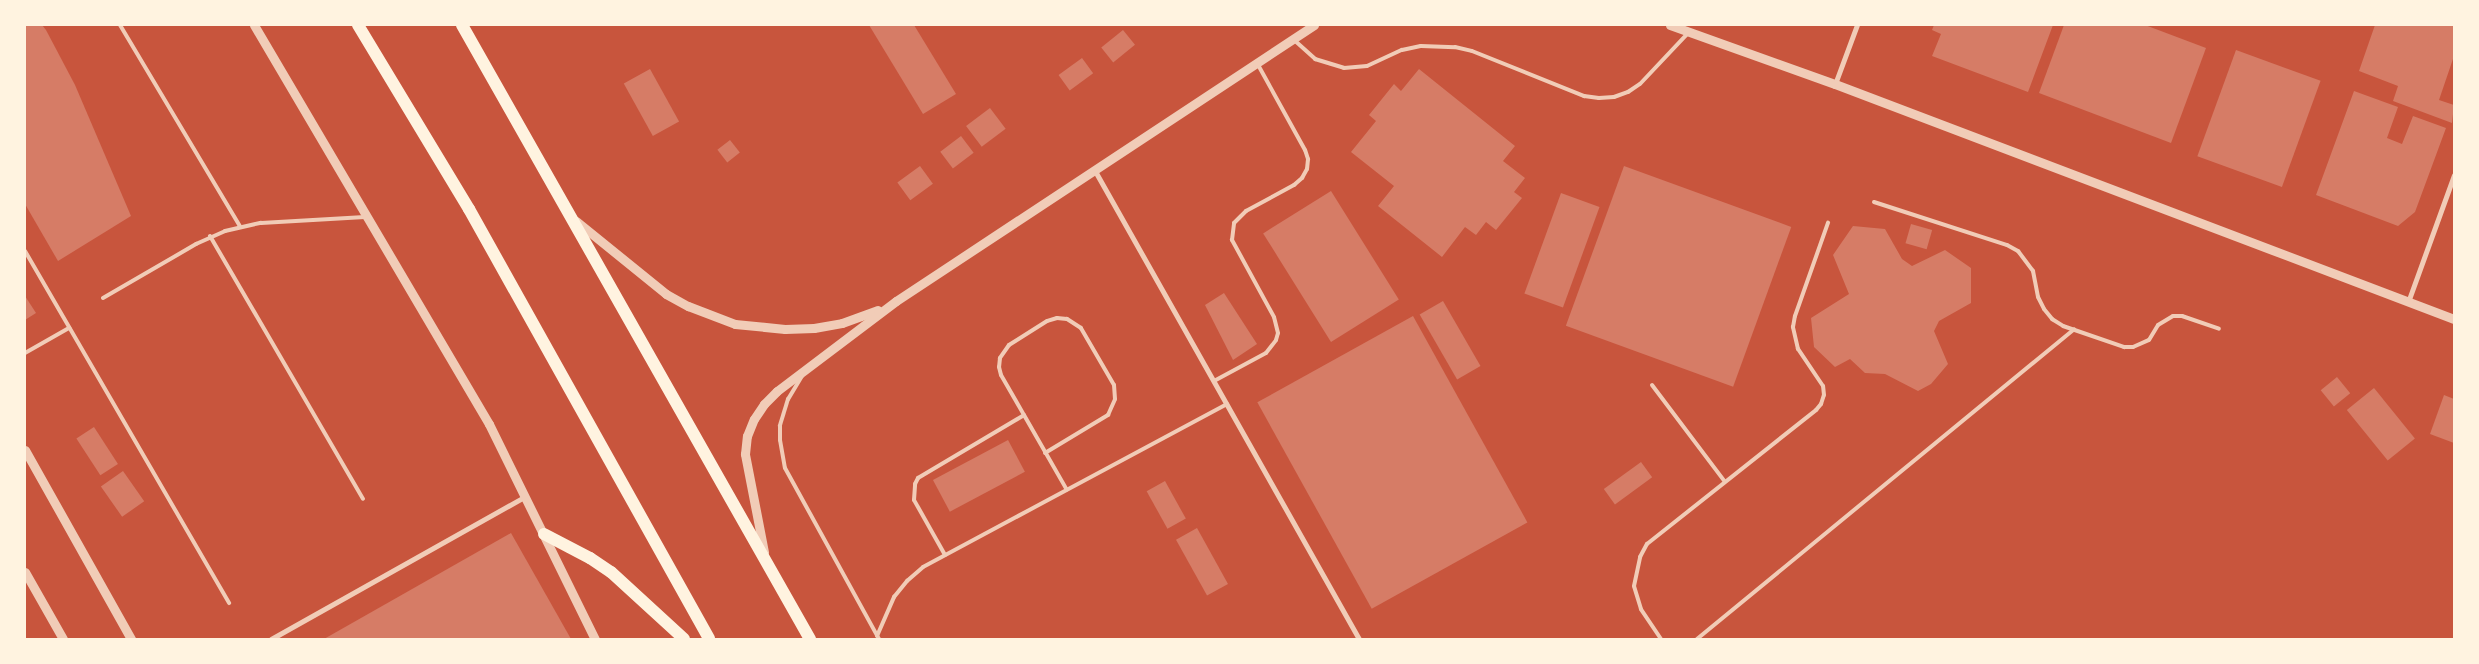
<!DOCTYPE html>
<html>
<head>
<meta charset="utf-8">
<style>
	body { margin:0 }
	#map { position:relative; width:2479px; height:664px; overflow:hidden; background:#c8553d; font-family:"Public Sans",sans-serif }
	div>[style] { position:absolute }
	.building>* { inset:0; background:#d67c66; transform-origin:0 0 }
	.service>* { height:4px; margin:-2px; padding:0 2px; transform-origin:2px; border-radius:2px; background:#f1ccb7 }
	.minor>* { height:5px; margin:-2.5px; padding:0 2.5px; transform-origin:2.5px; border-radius:2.5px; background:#f1ccb7 }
	.tertiary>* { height:9px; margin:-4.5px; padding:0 4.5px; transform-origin:4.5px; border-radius:4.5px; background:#f1ccb7 }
	.primary>* { height:12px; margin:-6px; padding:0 6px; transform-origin:6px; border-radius:6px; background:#fff3e0 }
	span { translate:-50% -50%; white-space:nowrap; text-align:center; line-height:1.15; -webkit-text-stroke:4.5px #fff3e0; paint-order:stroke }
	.frame { position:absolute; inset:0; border:26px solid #fff3e0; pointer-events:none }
</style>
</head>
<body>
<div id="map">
	<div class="building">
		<div style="clip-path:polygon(25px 25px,42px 25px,46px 30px,75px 85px,131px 216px,58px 261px,25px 204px)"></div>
		<div style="clip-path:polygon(869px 25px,914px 25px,956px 94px,923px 114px)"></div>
		<div style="clip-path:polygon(1934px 25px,2053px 25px,2028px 92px,1932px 56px,1941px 34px,1932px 30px)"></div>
		<div style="clip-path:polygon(2064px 25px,2145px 25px,2206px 48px,2171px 143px,2039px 93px)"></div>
		<div style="clip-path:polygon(2375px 25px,2454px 25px,2454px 56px,2439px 100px,2454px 105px,2452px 123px,2393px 101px,2398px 86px,2359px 71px)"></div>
		<div style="left:1123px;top:30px;width:19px;height:28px;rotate:51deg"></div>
		<div style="left:2236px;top:50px;width:90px;height:113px;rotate:20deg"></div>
		<div style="left:1082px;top:58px;width:19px;height:29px;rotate:54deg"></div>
		<div style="left:650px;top:69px;width:60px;height:30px;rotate:61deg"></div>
		<div style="clip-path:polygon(1419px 69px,1515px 146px,1503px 161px,1525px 178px,1514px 192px,1522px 198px,1496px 230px,1486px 222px,1476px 235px,1465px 227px,1442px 257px,1378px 206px,1394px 186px,1351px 152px,1376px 121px,1369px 115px,1394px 84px,1401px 91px)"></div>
		<div style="clip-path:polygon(2354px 91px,2398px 107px,2387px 138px,2402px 144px,2413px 116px,2446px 128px,2415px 212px,2398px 226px,2316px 195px)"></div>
		<div style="left:990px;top:108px;width:26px;height:30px;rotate:53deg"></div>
		<div style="left:961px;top:136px;width:21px;height:26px;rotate:53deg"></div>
		<div style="left:730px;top:140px;width:16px;height:16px;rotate:52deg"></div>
		<div style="left:920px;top:166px;width:22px;height:28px;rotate:54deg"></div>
		<div style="left:1624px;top:166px;width:178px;height:170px;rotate:20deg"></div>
		<div style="left:1331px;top:191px;width:128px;height:80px;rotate:58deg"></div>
		<div style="left:1561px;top:193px;width:41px;height:107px;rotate:20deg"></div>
		<div style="left:1911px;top:224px;width:22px;height:20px;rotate:16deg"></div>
		<div style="clip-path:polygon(1853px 226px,1885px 229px,1902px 259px,1912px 266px,1945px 250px,1971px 268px,1971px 303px,1939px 321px,1934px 331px,1948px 364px,1931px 384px,1918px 391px,1885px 374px,1865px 373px,1850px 359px,1835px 367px,1814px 347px,1811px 318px,1849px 294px,1833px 255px)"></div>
		<div style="clip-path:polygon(1224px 293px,1257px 344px,1233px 360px,1205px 305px)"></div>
		<div style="clip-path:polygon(25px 296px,36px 313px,25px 320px)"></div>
		<div style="left:1443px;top:301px;width:75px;height:27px;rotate:60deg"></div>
		<div style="left:1413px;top:316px;width:236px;height:178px;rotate:61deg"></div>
		<div style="left:2337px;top:377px;width:21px;height:21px;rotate:51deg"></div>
		<div style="left:2374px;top:388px;width:65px;height:35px;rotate:51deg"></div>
		<div style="clip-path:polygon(2444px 395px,2454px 399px,2454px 443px,2430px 434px)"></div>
		<div style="left:94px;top:427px;width:44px;height:21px;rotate:57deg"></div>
		<div style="left:1008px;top:440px;width:36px;height:85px;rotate:62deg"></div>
		<div style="left:1641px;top:462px;width:19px;height:46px;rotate:54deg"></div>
		<div style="left:123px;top:471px;width:37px;height:27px;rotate:55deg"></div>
		<div style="left:1165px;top:481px;width:43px;height:21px;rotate:61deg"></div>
		<div style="left:1197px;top:528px;width:64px;height:24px;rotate:61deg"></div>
		<div style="clip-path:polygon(511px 533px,571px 639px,324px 639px)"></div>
	</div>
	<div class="service">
		<div style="left:120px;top:25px;width:234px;rotate:59.2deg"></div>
		<div style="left:1293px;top:39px;width:30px;rotate:42deg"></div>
		<div style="left:1315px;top:59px;width:30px;rotate:17deg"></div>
		<div style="left:1344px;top:68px;width:23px;rotate:-5deg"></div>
		<div style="left:1367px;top:66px;width:38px;rotate:-25deg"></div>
		<div style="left:1402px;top:50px;width:19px;rotate:-12deg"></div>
		<div style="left:1421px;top:46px;width:34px;rotate:2deg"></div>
		<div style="left:1455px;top:47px;width:17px;rotate:13deg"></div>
		<div style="left:1472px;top:51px;width:121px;rotate:21.9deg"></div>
		<div style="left:1584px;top:96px;width:15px;rotate:8deg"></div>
		<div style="left:1599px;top:98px;width:15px;rotate:-4deg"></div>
		<div style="left:1614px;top:97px;width:15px;rotate:-20deg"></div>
		<div style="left:1628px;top:92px;width:14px;rotate:-34deg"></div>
		<div style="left:1640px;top:84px;width:71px;rotate:-46.7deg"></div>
		<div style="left:1874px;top:202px;width:140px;rotate:17.9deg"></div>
		<div style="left:2007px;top:245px;width:13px;rotate:29deg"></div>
		<div style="left:2018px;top:251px;width:25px;rotate:53deg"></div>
		<div style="left:2033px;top:271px;width:26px;rotate:79deg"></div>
		<div style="left:2038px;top:297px;width:13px;rotate:63deg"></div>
		<div style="left:2044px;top:309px;width:13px;rotate:51deg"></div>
		<div style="left:2052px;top:319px;width:13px;rotate:32deg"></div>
		<div style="left:2063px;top:326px;width:65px;rotate:19deg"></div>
		<div style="left:2124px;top:347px;width:9px"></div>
		<div style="left:2133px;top:347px;width:17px;rotate:-24deg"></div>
		<div style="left:2149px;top:340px;width:17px;rotate:-59deg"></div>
		<div style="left:2158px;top:325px;width:17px;rotate:-31deg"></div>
		<div style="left:2173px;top:316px;width:9px"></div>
		<div style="left:2182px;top:316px;width:39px;rotate:19deg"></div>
		<div style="left:210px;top:236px;width:304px;rotate:59.8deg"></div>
		<div style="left:25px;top:251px;width:407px;rotate:59.9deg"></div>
		<div style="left:103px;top:298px;width:108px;rotate:-30.1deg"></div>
		<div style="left:196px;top:244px;width:32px;rotate:-24deg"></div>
		<div style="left:225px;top:231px;width:37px;rotate:-13deg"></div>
		<div style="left:261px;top:223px;width:104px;rotate:-3.3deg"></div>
		<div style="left:25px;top:353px;width:51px;rotate:-29.6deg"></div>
		<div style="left:802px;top:376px;width:27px;rotate:121deg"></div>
		<div style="left:788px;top:399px;width:28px;rotate:107deg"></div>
		<div style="left:780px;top:426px;width:14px;rotate:90deg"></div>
		<div style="left:780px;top:440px;width:28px;rotate:80deg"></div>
		<div style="left:785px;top:468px;width:195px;rotate:61.2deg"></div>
		<div style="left:1214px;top:381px;width:59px;rotate:-28.3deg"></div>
		<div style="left:1266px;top:353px;width:16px;rotate:-52deg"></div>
		<div style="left:1276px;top:340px;width:7px;rotate:-74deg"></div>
		<div style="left:1278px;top:333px;width:16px;rotate:-104deg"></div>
		<div style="left:1274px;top:317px;width:88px;rotate:-118.6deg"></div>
		<div style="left:1232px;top:240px;width:17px;rotate:-83deg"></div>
		<div style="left:1234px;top:223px;width:17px;rotate:-45deg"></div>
		<div style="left:1246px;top:211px;width:55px;rotate:-28.4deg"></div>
		<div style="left:1294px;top:185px;width:11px;rotate:-41deg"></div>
		<div style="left:1302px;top:178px;width:10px;rotate:-61deg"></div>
		<div style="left:1307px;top:169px;width:10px;rotate:-84deg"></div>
		<div style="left:1308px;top:159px;width:9px;rotate:-108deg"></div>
		<div style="left:1305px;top:150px;width:99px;rotate:-118.9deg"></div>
		<div style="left:1652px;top:385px;width:121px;rotate:53deg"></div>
		<div style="left:1045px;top:453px;width:74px;rotate:-31.1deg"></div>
		<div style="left:1108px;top:415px;width:17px;rotate:-66deg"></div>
		<div style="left:1115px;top:399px;width:14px;rotate:-94deg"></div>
		<div style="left:1114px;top:385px;width:66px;rotate:-120.1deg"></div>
		<div style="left:1081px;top:328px;width:17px;rotate:-147deg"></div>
		<div style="left:1067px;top:319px;width:10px;rotate:-174deg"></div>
		<div style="left:1057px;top:318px;width:10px;rotate:163deg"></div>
		<div style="left:1047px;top:321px;width:45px;rotate:147.7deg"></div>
		<div style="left:1009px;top:345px;width:16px;rotate:125deg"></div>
		<div style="left:1000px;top:358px;width:9px;rotate:96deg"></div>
		<div style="left:999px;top:367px;width:8px;rotate:76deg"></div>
		<div style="left:1001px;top:375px;width:46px;rotate:60.1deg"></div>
		<div style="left:1024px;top:415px;width:86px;rotate:60.2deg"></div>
		<div style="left:945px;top:555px;width:63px;rotate:-119.4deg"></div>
		<div style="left:914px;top:500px;width:16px;rotate:-86deg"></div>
		<div style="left:915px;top:484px;width:7px;rotate:-63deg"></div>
		<div style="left:918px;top:478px;width:123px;rotate:-30.7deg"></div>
		<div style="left:877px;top:636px;width:43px;rotate:-66.4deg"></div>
		<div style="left:894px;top:597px;width:21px;rotate:-51deg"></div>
		<div style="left:907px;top:581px;width:21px;rotate:-41deg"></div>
		<div style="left:923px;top:567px;width:345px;rotate:-28.2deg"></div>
		<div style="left:1661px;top:639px;width:36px;rotate:-124deg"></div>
		<div style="left:1641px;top:609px;width:24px;rotate:-107deg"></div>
		<div style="left:1634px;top:586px;width:30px;rotate:-78deg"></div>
		<div style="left:1640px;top:557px;width:15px;rotate:-62deg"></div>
		<div style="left:1647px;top:544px;width:216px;rotate:-38.4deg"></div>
		<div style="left:1816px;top:410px;width:8px;rotate:-50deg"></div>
		<div style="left:1821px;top:404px;width:9px;rotate:-72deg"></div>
		<div style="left:1824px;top:395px;width:9px;rotate:-96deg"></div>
		<div style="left:1823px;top:386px;width:45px;rotate:-124deg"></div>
		<div style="left:1798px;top:349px;width:23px;rotate:-103deg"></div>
		<div style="left:1793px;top:327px;width:11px;rotate:-80deg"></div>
		<div style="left:1795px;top:316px;width:99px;rotate:-70.5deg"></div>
		<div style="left:1697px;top:639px;width:488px;rotate:-39.4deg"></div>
	</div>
	<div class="minor">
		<div style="left:1835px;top:84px;width:63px;rotate:-69.6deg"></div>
		<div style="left:1095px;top:171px;width:537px;rotate:60.57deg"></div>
		<div style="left:2408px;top:302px;width:135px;rotate:-70.1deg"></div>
		<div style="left:271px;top:639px;width:292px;rotate:-29.3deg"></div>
	</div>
	<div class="tertiary">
		<div style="left:254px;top:25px;width:463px;rotate:59.5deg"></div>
		<div style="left:489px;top:424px;width:240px;rotate:63.8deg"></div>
		<div style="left:1670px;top:25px;width:175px;rotate:19.7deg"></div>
		<div style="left:1835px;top:84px;width:662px;rotate:20.79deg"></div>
		<div style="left:576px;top:221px;width:116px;rotate:39deg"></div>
		<div style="left:666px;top:294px;width:25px;rotate:29deg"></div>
		<div style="left:688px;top:306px;width:50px;rotate:21deg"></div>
		<div style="left:735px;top:324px;width:50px;rotate:5.7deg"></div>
		<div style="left:785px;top:329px;width:29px;rotate:-2deg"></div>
		<div style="left:814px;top:328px;width:28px;rotate:-10deg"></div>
		<div style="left:842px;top:323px;width:38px;rotate:-20deg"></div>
		<div style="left:25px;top:450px;width:217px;rotate:60.7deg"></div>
		<div style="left:764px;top:552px;width:100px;rotate:-101deg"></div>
		<div style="left:745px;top:454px;width:18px;rotate:-84deg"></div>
		<div style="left:747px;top:436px;width:18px;rotate:-68deg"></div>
		<div style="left:754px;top:419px;width:18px;rotate:-56deg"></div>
		<div style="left:764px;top:404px;width:18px;rotate:-45deg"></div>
		<div style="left:777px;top:391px;width:149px;rotate:-37.1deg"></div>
		<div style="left:896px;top:301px;width:501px;rotate:-33.44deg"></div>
		<div style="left:25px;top:572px;width:77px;rotate:60.4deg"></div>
	</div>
	<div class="primary">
		<div style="left:358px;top:25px;width:215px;rotate:58.9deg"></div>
		<div style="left:469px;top:209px;width:492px;rotate:60.8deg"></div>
		<div style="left:462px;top:25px;width:706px;rotate:60.46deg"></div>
		<div style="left:544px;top:534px;width:52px;rotate:27.6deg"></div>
		<div style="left:590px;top:558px;width:25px;rotate:34deg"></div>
		<div style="left:611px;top:572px;width:99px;rotate:42.5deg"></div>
	</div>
	<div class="frame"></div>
</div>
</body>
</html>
